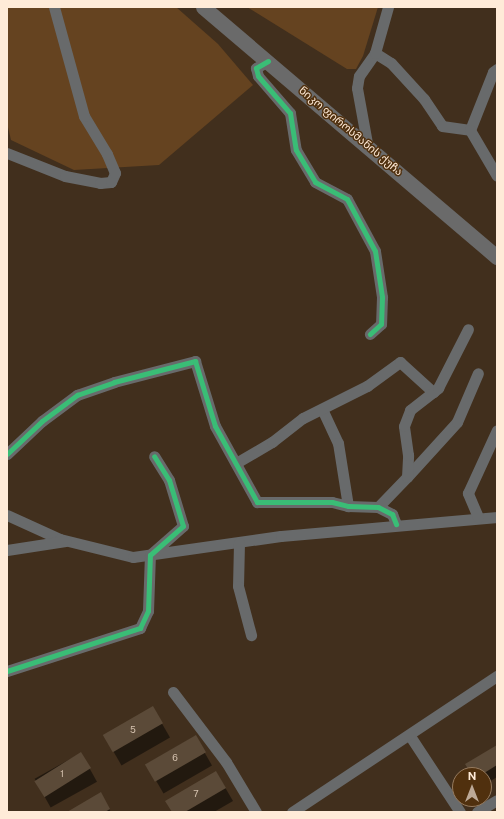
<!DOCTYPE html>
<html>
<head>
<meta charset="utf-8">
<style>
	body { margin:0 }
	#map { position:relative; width:504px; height:819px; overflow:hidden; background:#412f1d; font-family:"Public Sans","Noto Sans Georgian",sans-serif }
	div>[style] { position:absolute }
	.green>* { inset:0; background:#654320 }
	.shadow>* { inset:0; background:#0007; transform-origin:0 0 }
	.building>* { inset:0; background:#5b4a38; transform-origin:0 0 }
	.minor>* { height:11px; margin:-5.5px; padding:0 5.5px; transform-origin:5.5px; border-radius:5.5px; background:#686a6b }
	.secondary>* { height:15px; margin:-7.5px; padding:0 7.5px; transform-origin:7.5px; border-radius:7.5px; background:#6a6a6a }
	.cycleway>* { height:5px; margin:-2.5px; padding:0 2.5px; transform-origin:2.5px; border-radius:2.5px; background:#3abd76 }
	span { translate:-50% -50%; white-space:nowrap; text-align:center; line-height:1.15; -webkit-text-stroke:3px #50300e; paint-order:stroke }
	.number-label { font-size:9px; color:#d6c3b0 }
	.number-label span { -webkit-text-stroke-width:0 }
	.street-label { font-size:11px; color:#ffebd8 }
	.frame { position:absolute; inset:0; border:8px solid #ffebd8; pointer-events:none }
	.north { position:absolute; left:452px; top:767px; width:40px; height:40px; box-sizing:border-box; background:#50300e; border:1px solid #967b5f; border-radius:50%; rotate:0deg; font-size:11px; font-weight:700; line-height:16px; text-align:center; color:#ffebd8 }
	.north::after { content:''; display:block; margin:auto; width:14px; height:18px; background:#bca997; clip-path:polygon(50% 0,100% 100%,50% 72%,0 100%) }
</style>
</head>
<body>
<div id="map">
	<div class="green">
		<div style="clip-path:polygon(7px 7px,176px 7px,218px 44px,253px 85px,159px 165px,74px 170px,11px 140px,7px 123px)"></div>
		<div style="clip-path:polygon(247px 7px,378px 7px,363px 56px,356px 69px,347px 69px)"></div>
	</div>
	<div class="shadow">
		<div style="left:153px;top:708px;width:34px;height:56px;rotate:60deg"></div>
		<div style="left:195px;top:736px;width:34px;height:56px;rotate:60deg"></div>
		<div style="clip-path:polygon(497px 746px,497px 777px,484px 785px,484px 775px,472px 775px)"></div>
		<div style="left:81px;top:753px;width:33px;height:53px;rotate:61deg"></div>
		<div style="clip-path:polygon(216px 772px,233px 801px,214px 812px,173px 812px)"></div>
		<div style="clip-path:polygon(100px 794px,111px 812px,69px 812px)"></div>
	</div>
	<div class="building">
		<div style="left:153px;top:706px;width:20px;height:58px;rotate:60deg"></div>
		<div style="left:196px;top:735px;width:20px;height:59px;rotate:60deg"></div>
		<div style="clip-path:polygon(497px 745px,497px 765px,481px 775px,472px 775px,465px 764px)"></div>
		<div style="left:81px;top:752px;width:19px;height:55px;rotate:58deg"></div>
		<div style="clip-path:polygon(216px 771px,226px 788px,185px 812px,172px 812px,165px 801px)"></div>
		<div style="clip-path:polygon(101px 792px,110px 809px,105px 812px,67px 812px)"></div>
	</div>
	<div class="minor">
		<div style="left:375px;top:53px;width:19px;rotate:32deg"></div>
		<div style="left:391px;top:63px;width:49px;rotate:47.5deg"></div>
		<div style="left:424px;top:99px;width:32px;rotate:56deg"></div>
		<div style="left:442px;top:126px;width:28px;rotate:8deg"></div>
		<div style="left:268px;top:61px;width:14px;rotate:150deg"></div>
		<div style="left:256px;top:68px;width:8px;rotate:76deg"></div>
		<div style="left:258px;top:76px;width:49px;rotate:49.1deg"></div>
		<div style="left:290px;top:113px;width:37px;rotate:81deg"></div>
		<div style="left:296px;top:150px;width:37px;rotate:59deg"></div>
		<div style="left:315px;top:182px;width:36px;rotate:28deg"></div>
		<div style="left:347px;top:199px;width:59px;rotate:61.7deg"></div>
		<div style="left:375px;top:251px;width:47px;rotate:81.3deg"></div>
		<div style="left:382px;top:297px;width:27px;rotate:92deg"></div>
		<div style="left:381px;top:324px;width:15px;rotate:138deg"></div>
		<div style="left:497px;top:69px;width:5px;rotate:143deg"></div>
		<div style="left:493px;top:72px;width:62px;rotate:111.6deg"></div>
		<div style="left:470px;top:130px;width:53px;rotate:59.6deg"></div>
		<div style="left:367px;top:143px;width:56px;rotate:-100.3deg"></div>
		<div style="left:357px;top:88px;width:12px;rotate:-81deg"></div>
		<div style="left:359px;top:76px;width:28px;rotate:-55deg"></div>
		<div style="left:375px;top:53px;width:48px;rotate:-74.2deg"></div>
		<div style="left:7px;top:153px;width:62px;rotate:21.6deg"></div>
		<div style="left:65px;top:176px;width:36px;rotate:11deg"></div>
		<div style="left:100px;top:183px;width:11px;rotate:-5deg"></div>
		<div style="left:111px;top:182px;width:10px;rotate:-66deg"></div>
		<div style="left:115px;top:173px;width:21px;rotate:-113deg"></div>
		<div style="left:107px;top:154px;width:44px;rotate:-121.2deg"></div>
		<div style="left:84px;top:116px;width:113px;rotate:-105.4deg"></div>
		<div style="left:322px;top:409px;width:38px;rotate:65deg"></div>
		<div style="left:338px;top:443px;width:64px;rotate:81deg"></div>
		<div style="left:7px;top:454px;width:48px;rotate:-43.3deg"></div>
		<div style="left:42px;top:421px;width:44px;rotate:-36.6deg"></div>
		<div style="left:77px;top:395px;width:39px;rotate:-19deg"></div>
		<div style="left:114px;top:382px;width:84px;rotate:-14.5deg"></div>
		<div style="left:195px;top:361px;width:68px;rotate:72.9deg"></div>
		<div style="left:215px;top:426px;width:87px;rotate:61.1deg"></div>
		<div style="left:257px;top:502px;width:75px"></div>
		<div style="left:332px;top:502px;width:16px;rotate:14deg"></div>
		<div style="left:348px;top:506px;width:30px;rotate:2deg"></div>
		<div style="left:378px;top:507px;width:16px;rotate:27deg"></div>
		<div style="left:392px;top:514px;width:11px;rotate:68deg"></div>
		<div style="left:236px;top:463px;width:42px;rotate:-30.3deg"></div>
		<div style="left:272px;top:442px;width:39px;rotate:-38deg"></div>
		<div style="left:303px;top:418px;width:72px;rotate:-26.6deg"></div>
		<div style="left:367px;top:386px;width:41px;rotate:-36deg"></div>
		<div style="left:400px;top:362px;width:45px;rotate:42.3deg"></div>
		<div style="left:407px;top:477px;width:74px;rotate:-47.7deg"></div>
		<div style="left:457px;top:422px;width:53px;rotate:-66.8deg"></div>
		<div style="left:378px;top:507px;width:42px;rotate:-46deg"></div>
		<div style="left:407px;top:477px;width:22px;rotate:-87deg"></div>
		<div style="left:408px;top:455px;width:29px;rotate:-98deg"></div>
		<div style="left:404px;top:426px;width:17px;rotate:-69deg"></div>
		<div style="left:410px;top:410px;width:36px;rotate:-38deg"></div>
		<div style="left:438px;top:388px;width:66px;rotate:-63deg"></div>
		<div style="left:7px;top:515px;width:58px;rotate:24.4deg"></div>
		<div style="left:60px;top:539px;width:75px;rotate:13.9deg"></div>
		<div style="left:133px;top:557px;width:149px;rotate:-8.1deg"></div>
		<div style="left:281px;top:536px;width:217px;rotate:-5deg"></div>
		<div style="left:478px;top:517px;width:26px;rotate:-113deg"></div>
		<div style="left:468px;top:493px;width:69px;rotate:-65.3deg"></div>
		<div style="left:239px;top:543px;width:43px;rotate:91.3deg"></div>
		<div style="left:238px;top:586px;width:51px;rotate:75.1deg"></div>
		<div style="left:7px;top:550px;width:59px;rotate:-8.8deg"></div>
		<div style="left:7px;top:671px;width:140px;rotate:-17.9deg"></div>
		<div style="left:140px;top:628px;width:19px;rotate:-65deg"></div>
		<div style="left:148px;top:611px;width:56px;rotate:-88deg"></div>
		<div style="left:150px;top:555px;width:44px;rotate:-41.3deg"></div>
		<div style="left:183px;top:526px;width:48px;rotate:-106.9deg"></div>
		<div style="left:169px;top:480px;width:28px;rotate:-122deg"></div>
		<div style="left:173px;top:692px;width:88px;rotate:52.9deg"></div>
		<div style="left:226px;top:762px;width:58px;rotate:59deg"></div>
		<div style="left:410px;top:736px;width:91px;rotate:56.7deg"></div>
		<div style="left:292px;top:812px;width:246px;rotate:-33.6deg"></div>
		<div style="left:477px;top:812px;width:23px;rotate:-31deg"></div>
	</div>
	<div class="secondary">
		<div style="left:203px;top:7px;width:386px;rotate:40.4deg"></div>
	</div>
	<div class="cycleway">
		<div style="left:268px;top:61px;width:14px;rotate:150deg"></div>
		<div style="left:256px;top:68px;width:8px;rotate:76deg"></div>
		<div style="left:258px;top:76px;width:49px;rotate:49.1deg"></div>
		<div style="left:290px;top:113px;width:37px;rotate:81deg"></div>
		<div style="left:296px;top:150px;width:37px;rotate:59deg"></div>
		<div style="left:315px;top:182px;width:36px;rotate:28deg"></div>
		<div style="left:347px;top:199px;width:59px;rotate:61.7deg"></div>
		<div style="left:375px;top:251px;width:47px;rotate:81.3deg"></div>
		<div style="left:382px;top:297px;width:27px;rotate:92deg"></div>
		<div style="left:381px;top:324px;width:15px;rotate:138deg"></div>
		<div style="left:7px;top:454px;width:48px;rotate:-43.3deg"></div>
		<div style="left:42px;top:421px;width:44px;rotate:-36.6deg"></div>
		<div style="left:77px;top:395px;width:39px;rotate:-19deg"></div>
		<div style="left:114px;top:382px;width:84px;rotate:-14.5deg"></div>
		<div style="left:195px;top:361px;width:68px;rotate:72.9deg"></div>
		<div style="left:215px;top:426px;width:87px;rotate:61.1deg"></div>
		<div style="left:257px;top:502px;width:75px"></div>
		<div style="left:332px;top:502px;width:16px;rotate:14deg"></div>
		<div style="left:348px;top:506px;width:30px;rotate:2deg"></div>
		<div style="left:378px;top:507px;width:16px;rotate:27deg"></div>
		<div style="left:392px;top:514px;width:11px;rotate:68deg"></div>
		<div style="left:7px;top:671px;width:140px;rotate:-17.9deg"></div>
		<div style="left:140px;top:628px;width:19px;rotate:-65deg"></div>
		<div style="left:148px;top:611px;width:56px;rotate:-88deg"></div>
		<div style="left:150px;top:555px;width:44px;rotate:-41.3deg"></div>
		<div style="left:183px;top:526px;width:48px;rotate:-106.9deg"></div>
		<div style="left:169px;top:480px;width:28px;rotate:-122deg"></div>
	</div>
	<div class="number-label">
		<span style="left:133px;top:730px">5</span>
		<span style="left:175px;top:758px">6</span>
		<span style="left:62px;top:774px">1</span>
		<span style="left:196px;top:794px">7</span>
	</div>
	<div class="street-label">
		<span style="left:351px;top:131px;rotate:40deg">ნიკო ფიროსმანის ქუჩა</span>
	</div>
	<div class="frame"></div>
	<div class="north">N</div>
</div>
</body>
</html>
